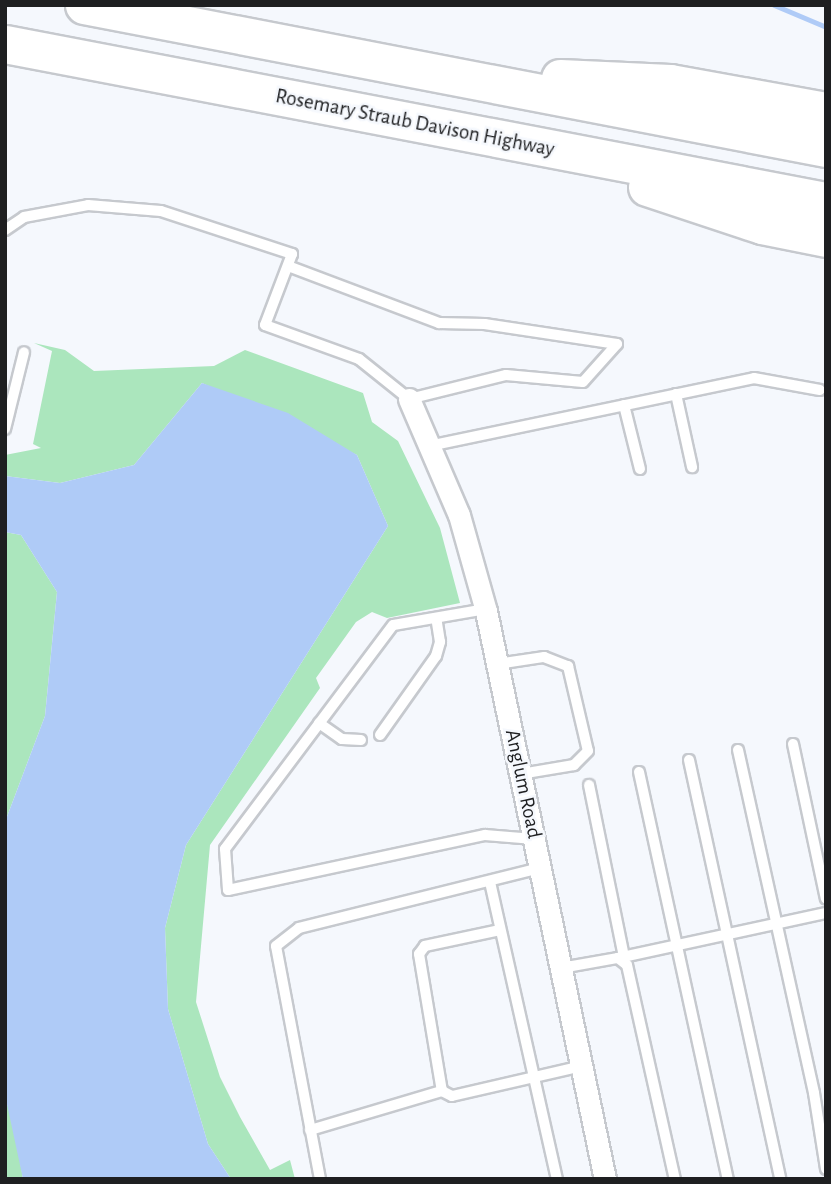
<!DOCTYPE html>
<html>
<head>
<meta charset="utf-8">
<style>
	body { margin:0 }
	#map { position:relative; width:831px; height:1184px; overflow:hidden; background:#f5f8fd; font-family:"Alegreya Sans",sans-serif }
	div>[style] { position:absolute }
	.green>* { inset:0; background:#abe6bd }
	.water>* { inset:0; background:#afcbf7 }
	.stream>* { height:5px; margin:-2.5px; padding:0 2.5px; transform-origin:2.5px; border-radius:2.5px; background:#afcbf7 }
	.roads { filter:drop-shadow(2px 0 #c6c9ce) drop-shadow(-2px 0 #c6c9ce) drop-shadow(0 2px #c6c9ce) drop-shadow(0 -2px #c6c9ce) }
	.lane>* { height:10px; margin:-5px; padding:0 5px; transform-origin:5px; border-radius:5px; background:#fff }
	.street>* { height:21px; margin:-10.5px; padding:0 10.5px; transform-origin:10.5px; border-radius:10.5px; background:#fff }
	.highway>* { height:37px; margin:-18.5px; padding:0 18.5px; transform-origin:18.5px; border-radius:18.5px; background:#fff }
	span { translate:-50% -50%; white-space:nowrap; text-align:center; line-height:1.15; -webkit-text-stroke:5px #f5f8fd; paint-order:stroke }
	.street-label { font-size:21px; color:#1e1f21 }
	.frame { position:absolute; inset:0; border:7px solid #1e1f21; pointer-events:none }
</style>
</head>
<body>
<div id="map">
	<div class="green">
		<div style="clip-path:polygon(34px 343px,65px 350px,94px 371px,214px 366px,245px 350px,363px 393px,372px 422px,398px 441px,440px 528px,460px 603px,387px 618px,372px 612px,356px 622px,316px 678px,320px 688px,210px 845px,196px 1002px,220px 1077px,240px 1117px,270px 1170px,290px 1160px,295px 1179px,231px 1179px,208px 1144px,168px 1009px,165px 928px,186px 845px,388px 526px,357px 455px,202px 383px,134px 465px,60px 483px,5px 476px,5px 455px,41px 448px,33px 444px,52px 351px)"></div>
		<div style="clip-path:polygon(5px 532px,21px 535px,57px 592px,45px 716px,5px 822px)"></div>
		<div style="clip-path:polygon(5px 1095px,17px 1142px,23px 1179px,5px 1179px)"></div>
	</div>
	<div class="water">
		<div style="clip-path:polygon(202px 383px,288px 413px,357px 455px,388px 526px,186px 845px,165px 928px,168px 1009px,208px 1144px,231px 1179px,23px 1179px,5px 1095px,5px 822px,45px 716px,57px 592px,21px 535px,5px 532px,5px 476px,60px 483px,134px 465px)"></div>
	</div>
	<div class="stream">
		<div style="left:774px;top:5px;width:56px;rotate:22.9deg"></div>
	</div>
	<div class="roads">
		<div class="lane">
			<div style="left:5px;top:230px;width:23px;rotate:-34deg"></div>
			<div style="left:24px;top:217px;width:65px;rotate:-10.6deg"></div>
			<div style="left:88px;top:205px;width:73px;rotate:4.7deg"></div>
			<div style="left:161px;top:211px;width:138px;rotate:18.2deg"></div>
			<div style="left:292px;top:254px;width:76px;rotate:110.8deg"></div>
			<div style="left:265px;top:325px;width:100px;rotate:19.9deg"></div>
			<div style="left:359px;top:359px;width:64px;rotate:38.7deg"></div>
			<div style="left:409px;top:399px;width:100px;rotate:-13.9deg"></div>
			<div style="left:506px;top:375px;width:77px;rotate:5.2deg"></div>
			<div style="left:583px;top:382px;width:51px;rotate:-48.2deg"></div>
			<div style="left:617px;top:344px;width:134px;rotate:-171.4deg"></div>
			<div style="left:485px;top:324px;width:46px;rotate:-178.8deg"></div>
			<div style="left:439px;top:323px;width:161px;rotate:-159.3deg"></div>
			<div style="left:676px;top:394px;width:75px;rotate:77.6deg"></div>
			<div style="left:624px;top:405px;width:66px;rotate:76deg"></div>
			<div style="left:5px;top:429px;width:79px;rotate:-76.1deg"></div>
			<div style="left:429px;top:446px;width:332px;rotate:-11.8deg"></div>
			<div style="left:754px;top:378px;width:67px;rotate:10.3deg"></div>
			<div style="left:486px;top:609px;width:94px;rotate:170.2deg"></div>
			<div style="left:393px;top:625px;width:280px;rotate:126.9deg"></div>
			<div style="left:225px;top:849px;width:41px;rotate:85.8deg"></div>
			<div style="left:228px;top:890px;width:263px;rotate:-12.1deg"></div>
			<div style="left:485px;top:835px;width:49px;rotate:4.7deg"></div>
			<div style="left:497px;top:664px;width:48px;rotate:-8.5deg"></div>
			<div style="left:544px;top:657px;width:26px;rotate:21deg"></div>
			<div style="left:568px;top:666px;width:87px;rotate:76.8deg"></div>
			<div style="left:588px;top:751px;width:20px;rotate:135deg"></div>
			<div style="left:574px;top:765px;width:55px;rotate:170.5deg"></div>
			<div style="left:319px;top:723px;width:28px;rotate:35deg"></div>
			<div style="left:342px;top:739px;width:19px;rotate:3deg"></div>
			<div style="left:380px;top:735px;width:97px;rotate:-54.7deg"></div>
			<div style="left:436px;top:656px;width:15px;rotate:-74deg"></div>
			<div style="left:440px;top:642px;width:24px;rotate:-99deg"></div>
			<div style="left:793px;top:744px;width:158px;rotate:78deg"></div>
			<div style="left:738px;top:750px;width:351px;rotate:77.5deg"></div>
			<div style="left:814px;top:1093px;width:77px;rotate:81deg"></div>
			<div style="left:689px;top:760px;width:429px;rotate:77.7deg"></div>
			<div style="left:639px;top:772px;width:417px;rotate:77.7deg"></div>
			<div style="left:589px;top:785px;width:176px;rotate:78.5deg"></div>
			<div style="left:490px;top:882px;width:304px;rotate:77.3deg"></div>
			<div style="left:500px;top:930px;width:77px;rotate:168deg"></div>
			<div style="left:425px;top:946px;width:10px;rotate:127deg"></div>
			<div style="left:419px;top:954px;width:139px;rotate:80.5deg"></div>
			<div style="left:442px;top:1091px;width:11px;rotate:27deg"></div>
			<div style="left:452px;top:1096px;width:133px;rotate:-13deg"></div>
			<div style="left:618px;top:958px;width:213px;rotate:-12.2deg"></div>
			<div style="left:561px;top:968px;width:58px;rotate:-10deg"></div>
			<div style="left:618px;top:958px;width:11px;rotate:38deg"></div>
			<div style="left:627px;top:965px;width:219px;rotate:77.4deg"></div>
			<div style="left:310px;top:1130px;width:138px;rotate:-16.5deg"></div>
			<div style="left:320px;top:1179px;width:237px;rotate:-100.7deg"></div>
			<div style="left:276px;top:946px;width:29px;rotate:-38deg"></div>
			<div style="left:299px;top:928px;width:248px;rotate:-14deg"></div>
		</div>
		<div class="street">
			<div style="left:409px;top:399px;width:126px;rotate:66.7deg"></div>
			<div style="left:459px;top:515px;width:100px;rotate:74.3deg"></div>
			<div style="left:486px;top:611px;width:580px;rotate:78.17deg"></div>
		</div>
		<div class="highway">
			<div style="left:84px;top:5px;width:756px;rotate:10.91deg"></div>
			<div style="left:5px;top:44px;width:836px;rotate:10.83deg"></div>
			<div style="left:560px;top:78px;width:110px;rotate:2.6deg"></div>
			<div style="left:670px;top:83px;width:158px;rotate:10.2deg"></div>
			<div style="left:647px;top:187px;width:121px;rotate:18.3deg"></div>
			<div style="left:762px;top:225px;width:65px;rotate:11.5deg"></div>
		</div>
	</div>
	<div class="street-label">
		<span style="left:415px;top:123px;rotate:11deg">Rosemary Straub Davison Highway</span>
		<span style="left:523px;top:784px;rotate:78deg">Anglum Road</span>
	</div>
	<div class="frame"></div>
</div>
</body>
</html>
